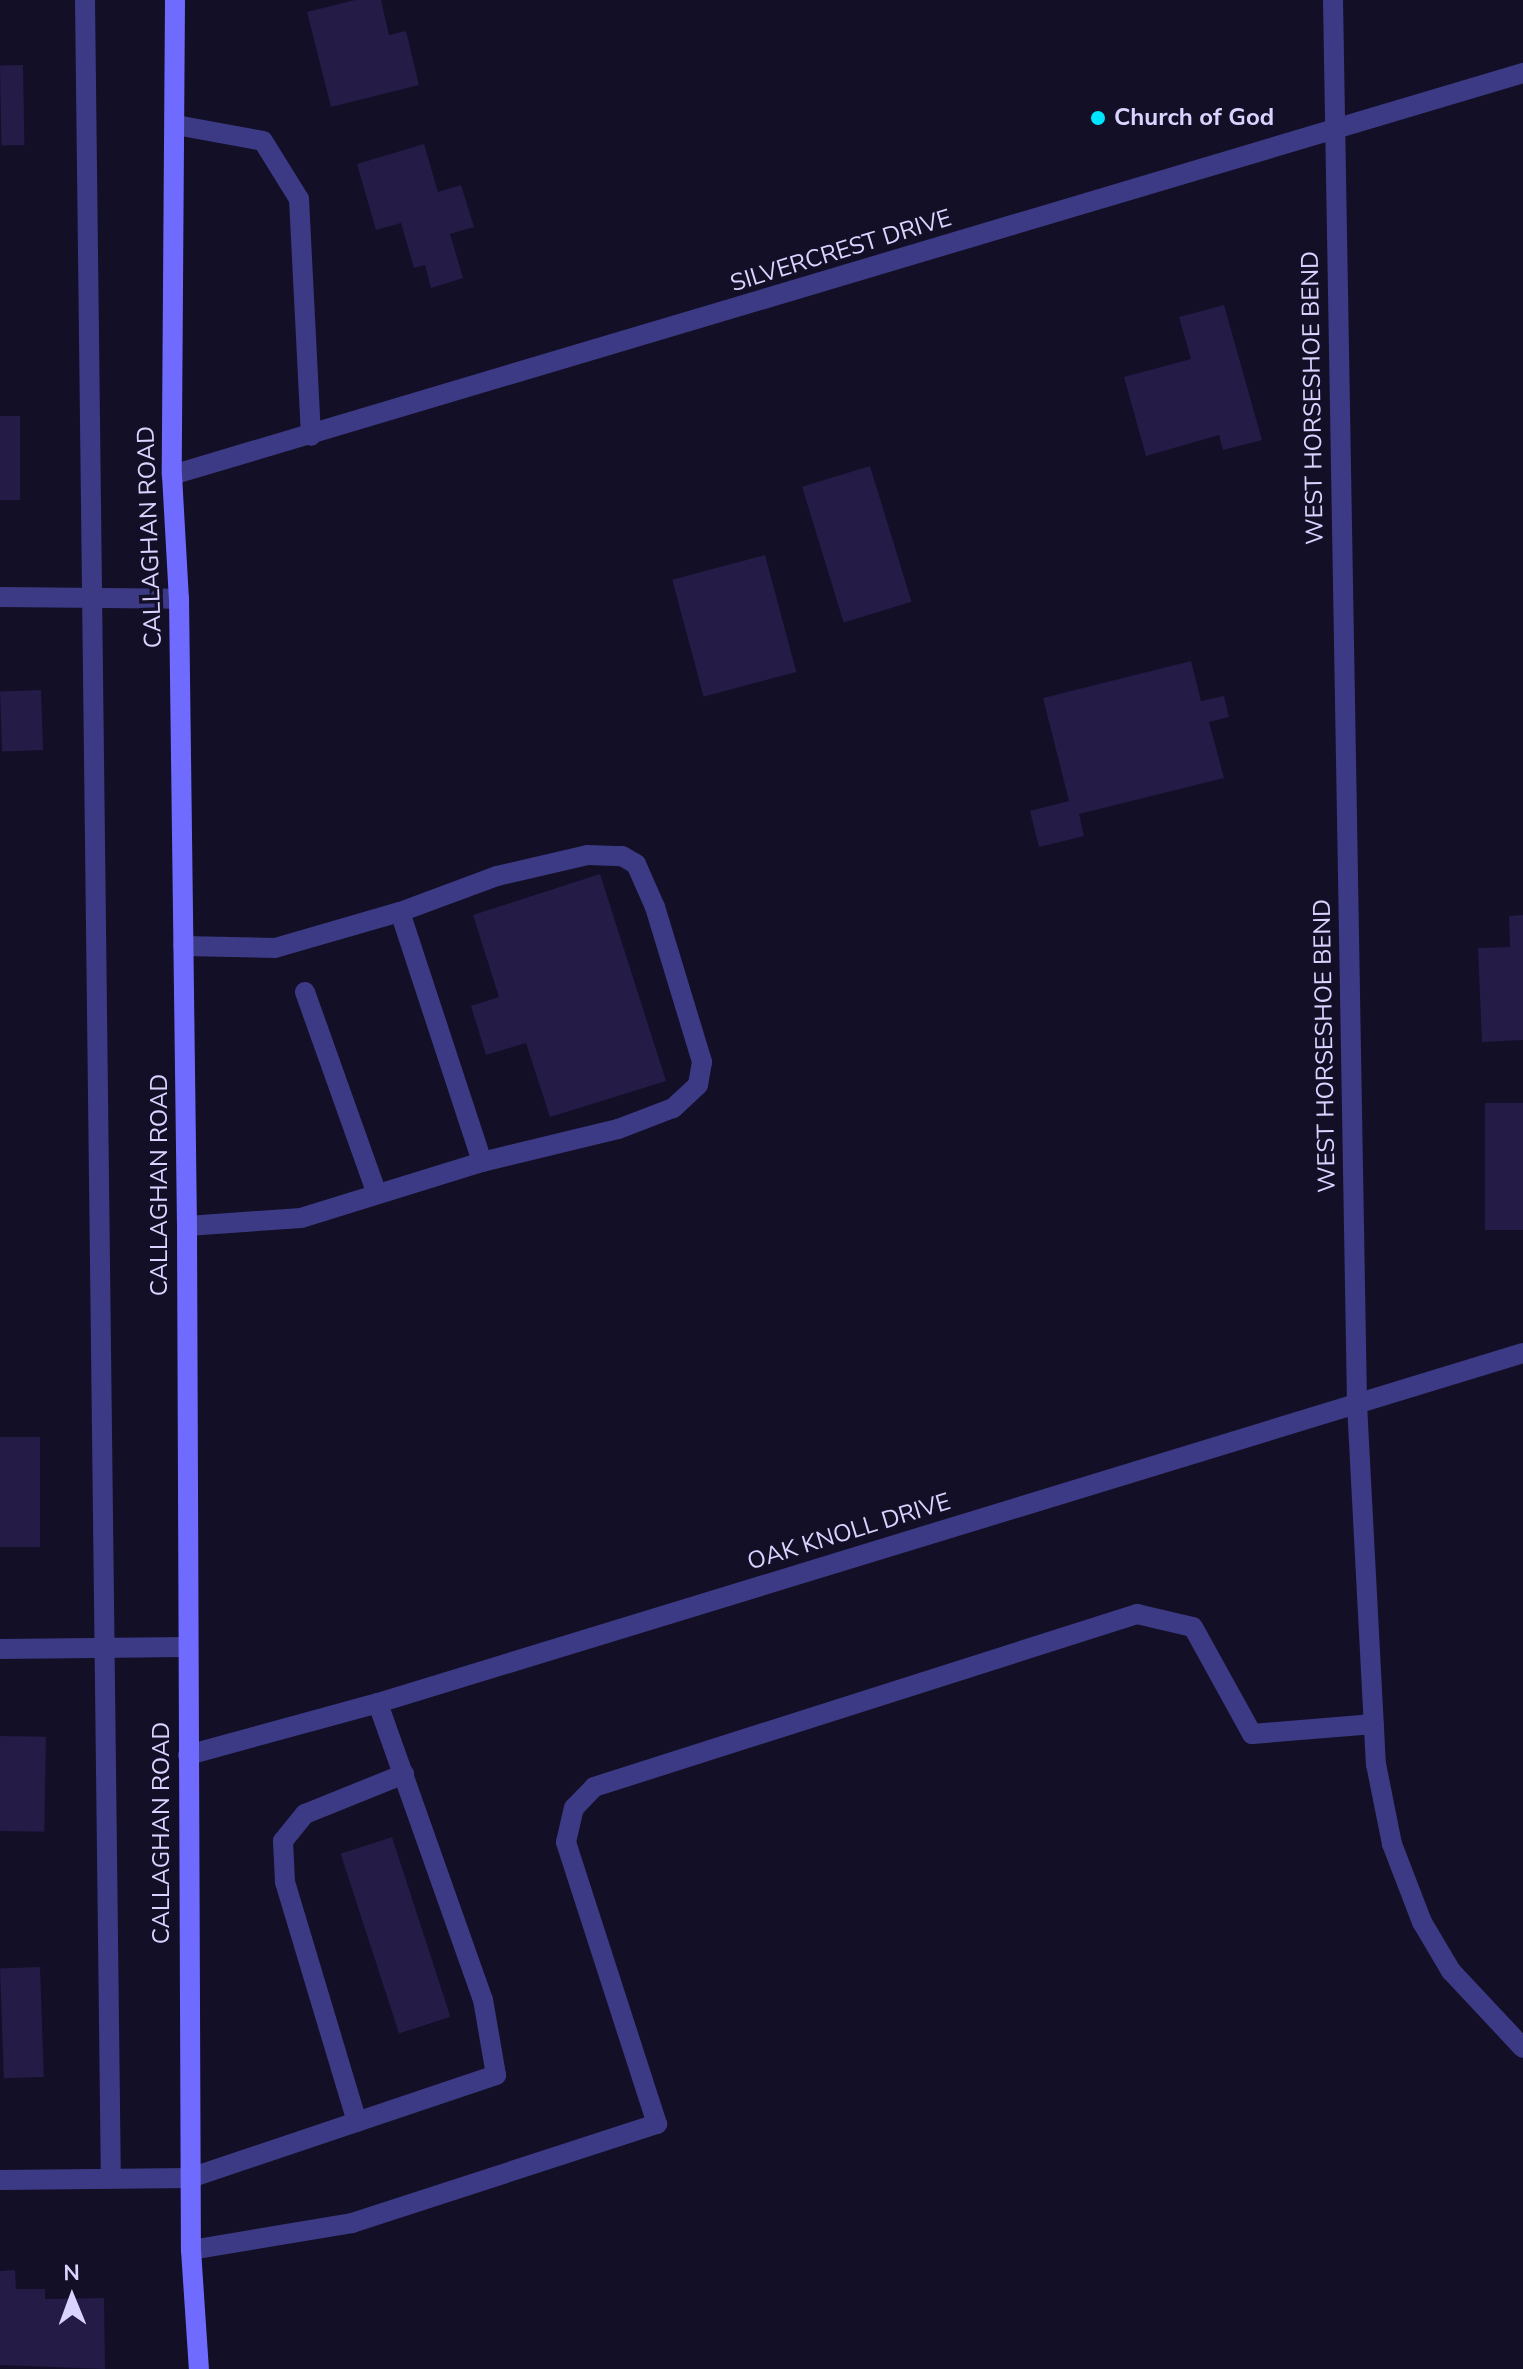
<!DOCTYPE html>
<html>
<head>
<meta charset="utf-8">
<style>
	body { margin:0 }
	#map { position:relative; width:1523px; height:2369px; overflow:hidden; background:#130f26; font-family:"Nunito Sans",sans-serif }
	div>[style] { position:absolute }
	.building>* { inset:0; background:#241b47; transform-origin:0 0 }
	.lane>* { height:20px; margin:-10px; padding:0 10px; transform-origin:10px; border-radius:10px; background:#3d3a85 }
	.street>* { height:20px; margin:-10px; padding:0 10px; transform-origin:10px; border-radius:10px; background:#3d3a85 }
	.secondary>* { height:20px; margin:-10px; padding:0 10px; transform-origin:10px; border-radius:10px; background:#6f6bff }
	.dots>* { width:22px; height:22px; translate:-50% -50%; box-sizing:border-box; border:4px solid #130f26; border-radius:50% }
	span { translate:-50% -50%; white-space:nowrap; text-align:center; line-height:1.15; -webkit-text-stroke:7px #130f26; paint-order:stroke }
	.poi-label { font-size:24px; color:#d9d4ff; font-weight:700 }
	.left { translate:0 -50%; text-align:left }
	.street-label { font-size:24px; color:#d9d4ff }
	.north { position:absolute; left:32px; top:2257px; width:80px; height:80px; -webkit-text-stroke:6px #130f26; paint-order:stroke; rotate:359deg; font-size:22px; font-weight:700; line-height:32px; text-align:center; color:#d9d4ff }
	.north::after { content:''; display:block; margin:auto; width:28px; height:36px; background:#d9d4ff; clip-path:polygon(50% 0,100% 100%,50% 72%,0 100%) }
</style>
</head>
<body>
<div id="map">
	<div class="building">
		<div style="clip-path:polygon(355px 0,381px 0,389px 35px,406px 31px,419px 85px,331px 107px,307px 12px)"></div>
		<div style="left:23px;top:65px;width:80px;height:23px;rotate:89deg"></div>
		<div style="clip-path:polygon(424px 144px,438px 192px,461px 185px,474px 227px,450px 234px,463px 278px,431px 288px,425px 265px,414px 268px,401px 223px,376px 230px,357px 164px)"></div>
		<div style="clip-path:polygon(1224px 305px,1262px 440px,1223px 450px,1219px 435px,1146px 456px,1124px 377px,1191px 359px,1179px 317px)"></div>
		<div style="left:0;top:416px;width:20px;height:84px"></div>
		<div style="left:870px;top:466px;width:142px;height:71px;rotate:73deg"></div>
		<div style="left:765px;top:555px;width:121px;height:96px;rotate:75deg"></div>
		<div style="clip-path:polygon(1191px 661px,1201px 701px,1224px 696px,1229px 717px,1209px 722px,1224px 778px,1079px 814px,1084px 836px,1039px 847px,1030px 811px,1069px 801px,1043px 698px)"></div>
		<div style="left:41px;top:690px;width:60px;height:41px;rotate:88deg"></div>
		<div style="clip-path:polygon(600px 874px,666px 1081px,550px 1117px,526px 1043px,486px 1055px,471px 1006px,499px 997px,473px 915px)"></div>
		<div style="clip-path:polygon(1523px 915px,1523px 1040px,1482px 1042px,1478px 948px,1510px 947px,1509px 916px)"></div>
		<div style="left:1485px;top:1103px;width:38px;height:127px"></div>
		<div style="left:0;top:1437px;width:40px;height:110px"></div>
		<div style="left:0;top:1736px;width:46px;height:95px;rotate:1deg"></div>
		<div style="left:392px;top:1837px;width:189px;height:54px;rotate:72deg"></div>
		<div style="left:40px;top:1967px;width:110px;height:40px;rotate:88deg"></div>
		<div style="clip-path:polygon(15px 2270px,16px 2289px,45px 2289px,45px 2299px,104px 2298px,105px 2369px,0 2365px,0 2271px)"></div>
	</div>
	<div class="lane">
		<div style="left:176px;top:125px;width:88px;rotate:10.4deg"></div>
		<div style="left:263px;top:141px;width:68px;rotate:58.2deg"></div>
		<div style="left:299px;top:199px;width:237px;rotate:87.1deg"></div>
		<div style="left:400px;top:912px;width:103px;rotate:-20.4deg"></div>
		<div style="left:497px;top:876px;width:93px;rotate:-13deg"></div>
		<div style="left:588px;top:855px;width:34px;rotate:2deg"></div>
		<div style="left:622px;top:856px;width:16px;rotate:30deg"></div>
		<div style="left:636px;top:864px;width:47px;rotate:66.2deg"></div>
		<div style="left:655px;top:907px;width:162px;rotate:73.1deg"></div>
		<div style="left:702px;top:1062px;width:23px;rotate:100deg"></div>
		<div style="left:698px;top:1085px;width:34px;rotate:137deg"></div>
		<div style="left:673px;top:1108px;width:59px;rotate:159.1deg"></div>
		<div style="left:618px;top:1129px;width:140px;rotate:166.4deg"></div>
		<div style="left:183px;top:946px;width:92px;rotate:1.2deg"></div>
		<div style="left:275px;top:948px;width:130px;rotate:-16.1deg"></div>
		<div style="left:400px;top:912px;width:263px;rotate:71.8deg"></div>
		<div style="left:482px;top:1162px;width:189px;rotate:162.8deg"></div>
		<div style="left:301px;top:1218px;width:114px;rotate:176deg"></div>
		<div style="left:305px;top:992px;width:214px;rotate:70.4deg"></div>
		<div style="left:357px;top:2122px;width:251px;rotate:-106.7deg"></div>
		<div style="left:285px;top:1882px;width:41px;rotate:-92.8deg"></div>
		<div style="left:283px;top:1841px;width:35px;rotate:-51deg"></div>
		<div style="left:305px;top:1814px;width:107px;rotate:-22deg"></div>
		<div style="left:190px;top:2178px;width:323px;rotate:-18.6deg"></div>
		<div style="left:496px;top:2075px;width:76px;rotate:-99.8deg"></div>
		<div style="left:483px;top:2000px;width:315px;rotate:-109.5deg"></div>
		<div style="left:191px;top:2250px;width:163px;rotate:-9.5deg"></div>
		<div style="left:352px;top:2223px;width:321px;rotate:-18deg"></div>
		<div style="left:657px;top:2124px;width:296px;rotate:-107.9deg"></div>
		<div style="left:566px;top:1842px;width:35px;rotate:-77deg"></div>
		<div style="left:574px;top:1808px;width:29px;rotate:-46deg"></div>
		<div style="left:594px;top:1787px;width:570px;rotate:-17.67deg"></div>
		<div style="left:1137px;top:1614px;width:57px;rotate:13.1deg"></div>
		<div style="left:1193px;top:1627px;width:122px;rotate:61.1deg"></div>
		<div style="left:1252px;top:1734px;width:122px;rotate:-4.7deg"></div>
	</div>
	<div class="street">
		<div style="left:85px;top:0;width:2178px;rotate:89.32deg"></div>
		<div style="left:1333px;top:0;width:1404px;rotate:89.02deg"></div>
		<div style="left:1357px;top:1404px;width:361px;rotate:87deg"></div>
		<div style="left:1376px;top:1764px;width:82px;rotate:78.7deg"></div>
		<div style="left:1392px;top:1844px;width:84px;rotate:69deg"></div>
		<div style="left:1422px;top:1922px;width:57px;rotate:59.4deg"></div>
		<div style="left:1451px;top:1971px;width:105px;rotate:46.9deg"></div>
		<div style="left:172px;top:475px;width:1410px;rotate:-16.57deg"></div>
		<div style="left:0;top:597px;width:179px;rotate:0.6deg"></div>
		<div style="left:0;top:1649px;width:187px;rotate:-0.6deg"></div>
		<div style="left:188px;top:1755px;width:197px;rotate:-15.3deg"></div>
		<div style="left:378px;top:1703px;width:1197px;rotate:-17deg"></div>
		<div style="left:0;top:2180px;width:190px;rotate:-0.6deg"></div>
	</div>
	<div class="secondary">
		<div style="left:175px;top:0;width:475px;rotate:90.4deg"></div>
		<div style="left:172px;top:475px;width:124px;rotate:86.8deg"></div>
		<div style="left:179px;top:599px;width:627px;rotate:89.27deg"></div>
		<div style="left:187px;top:1226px;width:1024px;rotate:89.78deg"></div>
		<div style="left:191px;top:2250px;width:119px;rotate:86.2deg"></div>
	</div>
	<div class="dots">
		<div style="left:1098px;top:118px;background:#00e5ff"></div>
	</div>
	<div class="poi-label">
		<span class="left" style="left:1114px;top:118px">Church of God</span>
	</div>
	<div class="street-label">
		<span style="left:841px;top:251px;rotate:-17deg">SILVERCREST DRIVE</span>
		<span style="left:1313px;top:398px;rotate:-91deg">WEST HORSESHOE BEND</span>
		<span style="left:150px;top:537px;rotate:-92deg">CALLAGHAN ROAD</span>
		<span style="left:1325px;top:1046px;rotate:-91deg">WEST HORSESHOE BEND</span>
		<span style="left:160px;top:1185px;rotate:-90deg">CALLAGHAN ROAD</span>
		<span style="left:849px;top:1532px;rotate:-17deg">OAK KNOLL DRIVE</span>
		<span style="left:162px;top:1833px;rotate:-90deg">CALLAGHAN ROAD</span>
	</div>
	<div class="north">N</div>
</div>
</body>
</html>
